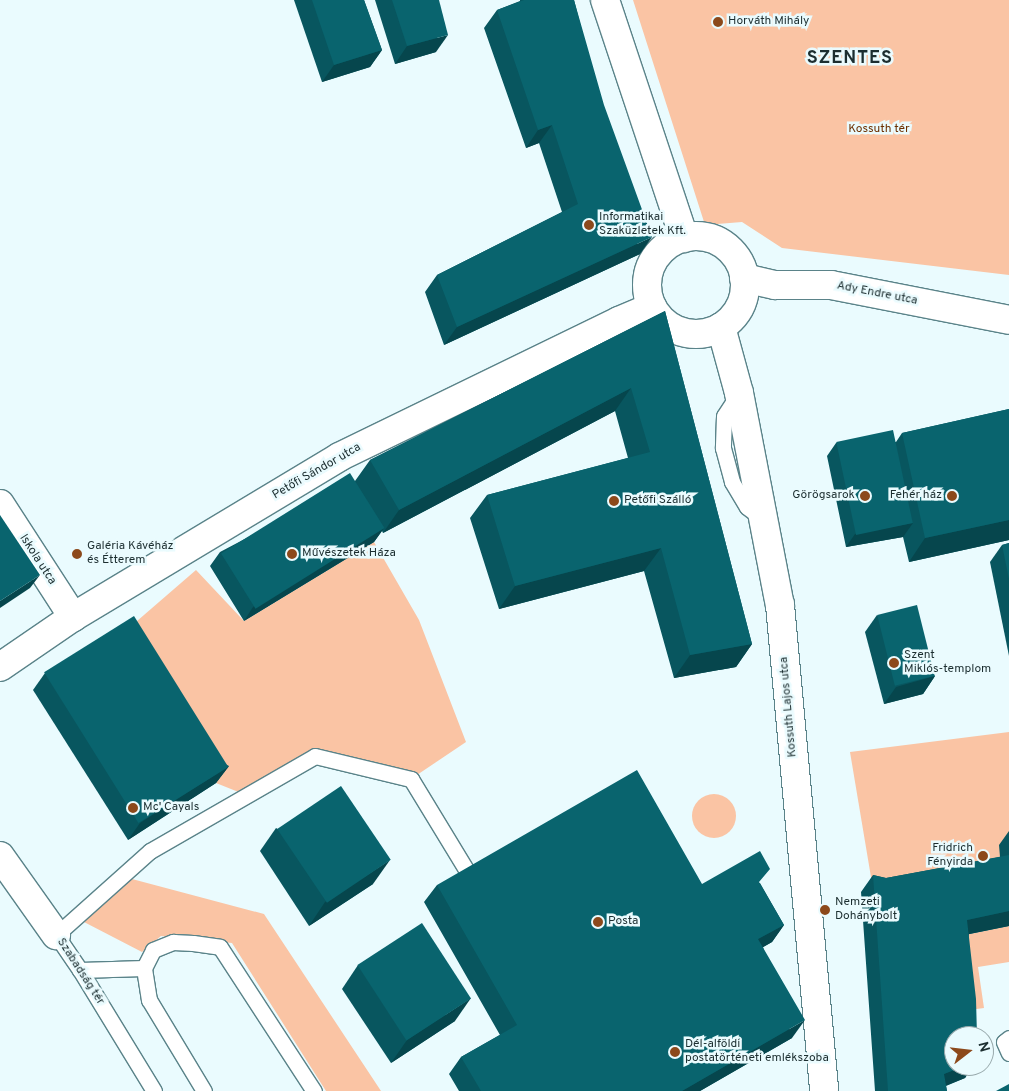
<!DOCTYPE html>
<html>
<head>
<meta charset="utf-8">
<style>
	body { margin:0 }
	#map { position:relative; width:1009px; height:1091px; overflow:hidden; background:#eafbfe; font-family:Overpass,sans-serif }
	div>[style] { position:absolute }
	.green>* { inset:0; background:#fac4a4 }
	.round { border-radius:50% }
	.roads { filter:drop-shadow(1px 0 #5a8389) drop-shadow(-1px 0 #5a8389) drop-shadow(0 1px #5a8389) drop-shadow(0 -1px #5a8389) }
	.service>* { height:15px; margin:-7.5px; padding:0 7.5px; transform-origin:7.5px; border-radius:7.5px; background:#fff }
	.minor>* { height:28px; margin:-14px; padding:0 14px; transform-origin:14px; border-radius:14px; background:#fff }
	.tertiary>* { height:28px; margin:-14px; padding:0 14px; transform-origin:14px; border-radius:14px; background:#fff }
	.tertiary>.ring { margin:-14px; padding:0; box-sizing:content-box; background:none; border:28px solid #fff; border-radius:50% }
	.wall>* { inset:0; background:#08565f }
	.shaded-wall>* { inset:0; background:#06464d }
	.building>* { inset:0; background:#09646e; transform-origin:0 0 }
	.dots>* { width:14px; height:14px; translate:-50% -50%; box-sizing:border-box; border:2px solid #eafbfe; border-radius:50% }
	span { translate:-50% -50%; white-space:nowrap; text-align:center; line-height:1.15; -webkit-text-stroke:5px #eafbfe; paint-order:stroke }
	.poi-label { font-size:12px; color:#1c2e30 }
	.left { translate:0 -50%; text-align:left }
	.right { translate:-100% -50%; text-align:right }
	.park-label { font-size:12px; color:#6c3000 }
	.street-label { font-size:12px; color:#1c2e30 }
	.district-label { font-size:18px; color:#1c2e30; font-weight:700; letter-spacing:1px }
	.north { position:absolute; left:944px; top:1026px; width:50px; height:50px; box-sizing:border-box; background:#eafbfe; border:1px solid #98a9ac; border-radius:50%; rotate:74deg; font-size:14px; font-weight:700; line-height:20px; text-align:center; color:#1c2e30 }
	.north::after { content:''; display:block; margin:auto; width:18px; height:22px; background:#8c491b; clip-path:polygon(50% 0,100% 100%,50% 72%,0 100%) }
</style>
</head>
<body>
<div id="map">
	<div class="green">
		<div style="clip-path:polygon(633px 0,1009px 0,1009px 275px,782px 248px,742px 222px,705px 225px)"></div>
		<div style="clip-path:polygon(374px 542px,419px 620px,466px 742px,411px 779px,315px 756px,246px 795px,216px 783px,122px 634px,196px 570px,244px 621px)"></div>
		<div style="clip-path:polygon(1009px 732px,1009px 845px,1001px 871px,874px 895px,850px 752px)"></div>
		<div class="round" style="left:692px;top:794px;width:44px;height:44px"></div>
		<div style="clip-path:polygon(132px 879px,264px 914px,381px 1091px,326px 1091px,232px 943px,161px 936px,142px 952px,84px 922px)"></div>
		<div style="clip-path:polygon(1009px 926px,1009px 962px,978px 967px,984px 1008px,962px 1011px,955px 937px)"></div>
	</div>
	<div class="roads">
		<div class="service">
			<div style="left:739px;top:393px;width:27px;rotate:123deg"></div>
			<div style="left:724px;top:416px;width:32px;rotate:92deg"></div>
			<div style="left:723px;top:448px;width:35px;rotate:75deg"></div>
			<div style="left:732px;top:482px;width:29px;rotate:59deg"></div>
			<div style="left:747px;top:507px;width:20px;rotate:37deg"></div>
			<div style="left:80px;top:970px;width:64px;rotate:-1.8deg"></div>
			<div style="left:1009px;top:1038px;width:6px;rotate:141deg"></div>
			<div style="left:1004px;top:1042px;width:12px;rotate:66deg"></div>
			<div style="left:154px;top:1091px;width:142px;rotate:-121.4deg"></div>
			<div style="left:80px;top:970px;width:42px;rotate:-124.4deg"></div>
			<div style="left:56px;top:935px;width:126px;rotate:-41.8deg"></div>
			<div style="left:150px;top:851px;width:190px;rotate:-29.9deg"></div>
			<div style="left:315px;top:756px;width:99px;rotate:13.5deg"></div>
			<div style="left:411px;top:779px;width:114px;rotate:58.7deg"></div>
			<div style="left:204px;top:1091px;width:106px;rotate:-121.1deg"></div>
			<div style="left:149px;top:1000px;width:32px;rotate:-99deg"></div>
			<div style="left:144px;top:968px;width:20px;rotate:-63deg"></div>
			<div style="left:153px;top:950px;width:22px;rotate:-22deg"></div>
			<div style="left:173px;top:942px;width:20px;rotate:3deg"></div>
			<div style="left:193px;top:943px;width:27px;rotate:8deg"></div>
			<div style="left:220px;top:947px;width:172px;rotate:56.9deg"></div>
		</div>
		<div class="minor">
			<div style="left:744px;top:278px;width:32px;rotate:13deg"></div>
			<div style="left:775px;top:285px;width:56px"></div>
			<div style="left:831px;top:285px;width:181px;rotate:11.1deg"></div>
			<div style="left:0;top:504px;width:135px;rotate:57.1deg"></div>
			<div style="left:0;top:856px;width:97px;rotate:54.7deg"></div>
		</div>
		<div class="tertiary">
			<div style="left:605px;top:0;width:251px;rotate:71.6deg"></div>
			<div class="ring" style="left:647px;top:236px;width:70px;height:70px"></div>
			<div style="left:721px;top:327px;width:68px;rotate:74.7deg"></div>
			<div style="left:739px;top:393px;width:216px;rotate:79.1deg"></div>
			<div style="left:780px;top:605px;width:488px;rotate:84.8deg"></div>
			<div style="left:0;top:667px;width:88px;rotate:-34.4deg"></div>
			<div style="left:73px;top:617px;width:310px;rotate:-31deg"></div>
			<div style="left:339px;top:457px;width:311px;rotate:-25.9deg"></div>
			<div style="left:619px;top:321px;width:36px;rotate:-23deg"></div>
		</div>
	</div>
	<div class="wall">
		<div style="clip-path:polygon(294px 0,364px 0,382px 50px,370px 67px,322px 82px)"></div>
		<div style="clip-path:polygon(375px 0,439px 0,436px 52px,395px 64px)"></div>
		<div style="clip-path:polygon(520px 0,574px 0,640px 254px,444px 345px,425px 292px,437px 275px,562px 212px,539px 143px,526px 148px,484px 28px,497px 10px,520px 1px)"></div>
		<div style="clip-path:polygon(665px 311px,752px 644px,736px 667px,674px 678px,644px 571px,499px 609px,470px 518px,487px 495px,628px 458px,615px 411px,383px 533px,382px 531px,374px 542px,244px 621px,210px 566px,220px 552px,355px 481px,370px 460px)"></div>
		<div style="clip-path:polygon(1009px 409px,1009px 540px,909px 562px,903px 537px,846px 547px,827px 456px,836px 443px,896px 442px,902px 433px)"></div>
		<div style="clip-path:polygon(1009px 543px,1009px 656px,990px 562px,1002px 545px)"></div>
		<div style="clip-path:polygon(877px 615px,935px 676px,923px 694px,884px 704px,865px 632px)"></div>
		<div style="clip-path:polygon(45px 673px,229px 766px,216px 783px,128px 840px,33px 690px)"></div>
		<div style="clip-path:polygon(276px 828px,373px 884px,309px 926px,260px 851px)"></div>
		<div style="clip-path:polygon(1009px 831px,1009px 926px,969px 934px,954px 1066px,973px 1066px,965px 1078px,946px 1086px,947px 1091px,875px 1091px,861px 892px,873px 875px,886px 878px,1000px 857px,999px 845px)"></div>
		<div style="clip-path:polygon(760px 883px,784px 925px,772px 942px,763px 947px,792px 1038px,700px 1091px,459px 1091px,449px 1074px,461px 1057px,500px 1035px,424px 902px,437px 885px,702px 884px)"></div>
		<div style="clip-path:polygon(358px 965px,455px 1021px,391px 1063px,342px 989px)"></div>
	</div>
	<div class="shaded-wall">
		<div style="clip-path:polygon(448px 35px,436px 52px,395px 64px,407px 46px)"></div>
		<div style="clip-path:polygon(382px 50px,370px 67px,322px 82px,334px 65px)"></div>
		<div style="clip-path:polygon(552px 125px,539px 143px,526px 148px,538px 130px)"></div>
		<div style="clip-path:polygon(652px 237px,640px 254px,444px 345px,457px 327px)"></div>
		<div style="clip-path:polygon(631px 388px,615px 411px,383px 533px,399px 510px)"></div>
		<div style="clip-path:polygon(1009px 520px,1009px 540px,909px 562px,925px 538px)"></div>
		<div style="clip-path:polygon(913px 523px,903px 537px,846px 547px,855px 534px)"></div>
		<div style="clip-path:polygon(384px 528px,374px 542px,244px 621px,253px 607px)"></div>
		<div style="clip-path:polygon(661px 548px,644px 571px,499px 609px,515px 586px)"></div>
		<div style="clip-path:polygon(40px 575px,30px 588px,0 608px,0 601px)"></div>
		<div style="clip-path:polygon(752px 644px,736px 667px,674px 678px,690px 655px)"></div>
		<div style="clip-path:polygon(935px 676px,923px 694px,884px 704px,896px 687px)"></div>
		<div style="clip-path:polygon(229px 766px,216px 783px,128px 840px,140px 823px)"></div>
		<div style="clip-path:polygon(390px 860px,373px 884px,309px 926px,325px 902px)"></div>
		<div style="clip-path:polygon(1009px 911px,1009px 926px,955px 937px,967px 920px)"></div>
		<div style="clip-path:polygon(784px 925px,772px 942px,746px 957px,758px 939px)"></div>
		<div style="clip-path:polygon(471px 998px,455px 1021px,391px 1063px,407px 1040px)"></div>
		<div style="clip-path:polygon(805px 1020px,792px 1038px,700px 1091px,682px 1091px)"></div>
		<div style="clip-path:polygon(964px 1066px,973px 1066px,965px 1078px,932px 1091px,944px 1074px)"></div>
	</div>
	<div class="building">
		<div style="clip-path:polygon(312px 0,364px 0,382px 50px,334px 65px)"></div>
		<div style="clip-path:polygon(392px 0,439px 0,448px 35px,407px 46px)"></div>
		<div style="clip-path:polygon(524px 0,574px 0,604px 105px,652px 237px,457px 327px,437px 275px,578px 204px,552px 125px,538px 130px,497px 10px)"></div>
		<div style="clip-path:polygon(665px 311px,752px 644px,690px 655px,661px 548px,515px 586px,487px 495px,650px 452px,631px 388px,399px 510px,370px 460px)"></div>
		<div style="clip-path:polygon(1009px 409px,1009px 520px,925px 538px,902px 433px)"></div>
		<div style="left:893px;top:430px;width:95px;height:58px;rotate:78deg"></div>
		<div style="left:350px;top:473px;width:65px;height:152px;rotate:58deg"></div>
		<div style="clip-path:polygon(0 515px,40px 575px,0 601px)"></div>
		<div style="clip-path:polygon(1009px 543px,1009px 579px,1002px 545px)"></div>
		<div style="left:917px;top:605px;width:73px;height:41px;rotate:76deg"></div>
		<div style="left:134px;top:616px;width:178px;height:106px;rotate:58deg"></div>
		<div style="clip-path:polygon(637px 770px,702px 884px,760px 851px,770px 869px,759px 882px,784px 925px,758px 939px,805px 1020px,682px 1091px,481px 1091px,461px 1057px,517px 1025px,437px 885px)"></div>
		<div style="left:341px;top:786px;width:89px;height:77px;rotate:56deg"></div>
		<div style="clip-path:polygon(1009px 855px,1009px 911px,967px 920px,976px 999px,977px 1036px,954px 1036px,954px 1066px,964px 1066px,944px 1074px,947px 1091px,888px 1091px,873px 875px,886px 878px)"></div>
		<div style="left:422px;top:923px;width:90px;height:77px;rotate:57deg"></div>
		<div style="clip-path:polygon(1009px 1084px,1009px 1091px,996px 1091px)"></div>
	</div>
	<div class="dots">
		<div style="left:718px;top:22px;background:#8c491b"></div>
		<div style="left:589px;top:225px;background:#8c491b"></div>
		<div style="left:865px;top:496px;background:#8c491b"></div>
		<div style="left:952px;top:496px;background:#8c491b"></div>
		<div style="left:614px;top:501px;background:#8c491b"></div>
		<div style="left:77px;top:554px;background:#8c491b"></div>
		<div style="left:292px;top:554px;background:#8c491b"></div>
		<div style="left:894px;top:663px;background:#8c491b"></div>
		<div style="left:133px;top:808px;background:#8c491b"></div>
		<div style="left:983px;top:856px;background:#8c491b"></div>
		<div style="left:825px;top:910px;background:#8c491b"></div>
		<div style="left:598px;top:922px;background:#8c491b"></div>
		<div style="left:675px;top:1052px;background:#8c491b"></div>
	</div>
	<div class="poi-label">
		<span class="left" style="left:728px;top:22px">Horváth Mihály</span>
		<span class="left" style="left:599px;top:225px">Informatikai<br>Szaküzletek Kft.</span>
		<span class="right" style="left:855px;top:496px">Görögsarok</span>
		<span class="right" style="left:942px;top:496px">Fehér ház</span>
		<span class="left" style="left:624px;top:501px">Petőfi Szálló</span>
		<span class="left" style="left:87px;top:554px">Galéria Kávéház<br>és Étterem</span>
		<span class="left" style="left:302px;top:554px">Művészetek Háza</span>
		<span class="left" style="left:904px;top:663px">Szent<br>Miklós-templom</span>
		<span class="left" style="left:143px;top:808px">Mc' Cayals</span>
		<span class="right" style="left:973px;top:856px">Fridrich<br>Fényirda</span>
		<span class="left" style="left:835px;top:910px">Nemzeti<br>Dohánybolt</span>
		<span class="left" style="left:608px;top:922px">Posta</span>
		<span class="left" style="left:685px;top:1052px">Dél-alföldi<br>postatörténeti emlékszoba</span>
	</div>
	<div class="park-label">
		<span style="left:879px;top:130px">Kossuth tér</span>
	</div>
	<div class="street-label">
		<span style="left:877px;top:294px;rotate:11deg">Ady Endre utca</span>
		<span style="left:317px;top:472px;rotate:-30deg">Petőfi Sándor utca</span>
		<span style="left:37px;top:560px;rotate:57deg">Iskola utca</span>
		<span style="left:789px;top:707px;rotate:-95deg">Kossuth Lajos utca</span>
		<span style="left:80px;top:972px;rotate:57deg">Szabadság tér</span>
	</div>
	<div class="district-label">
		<span style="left:850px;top:59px">SZENTES</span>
	</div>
	<div class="north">N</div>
</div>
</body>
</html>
